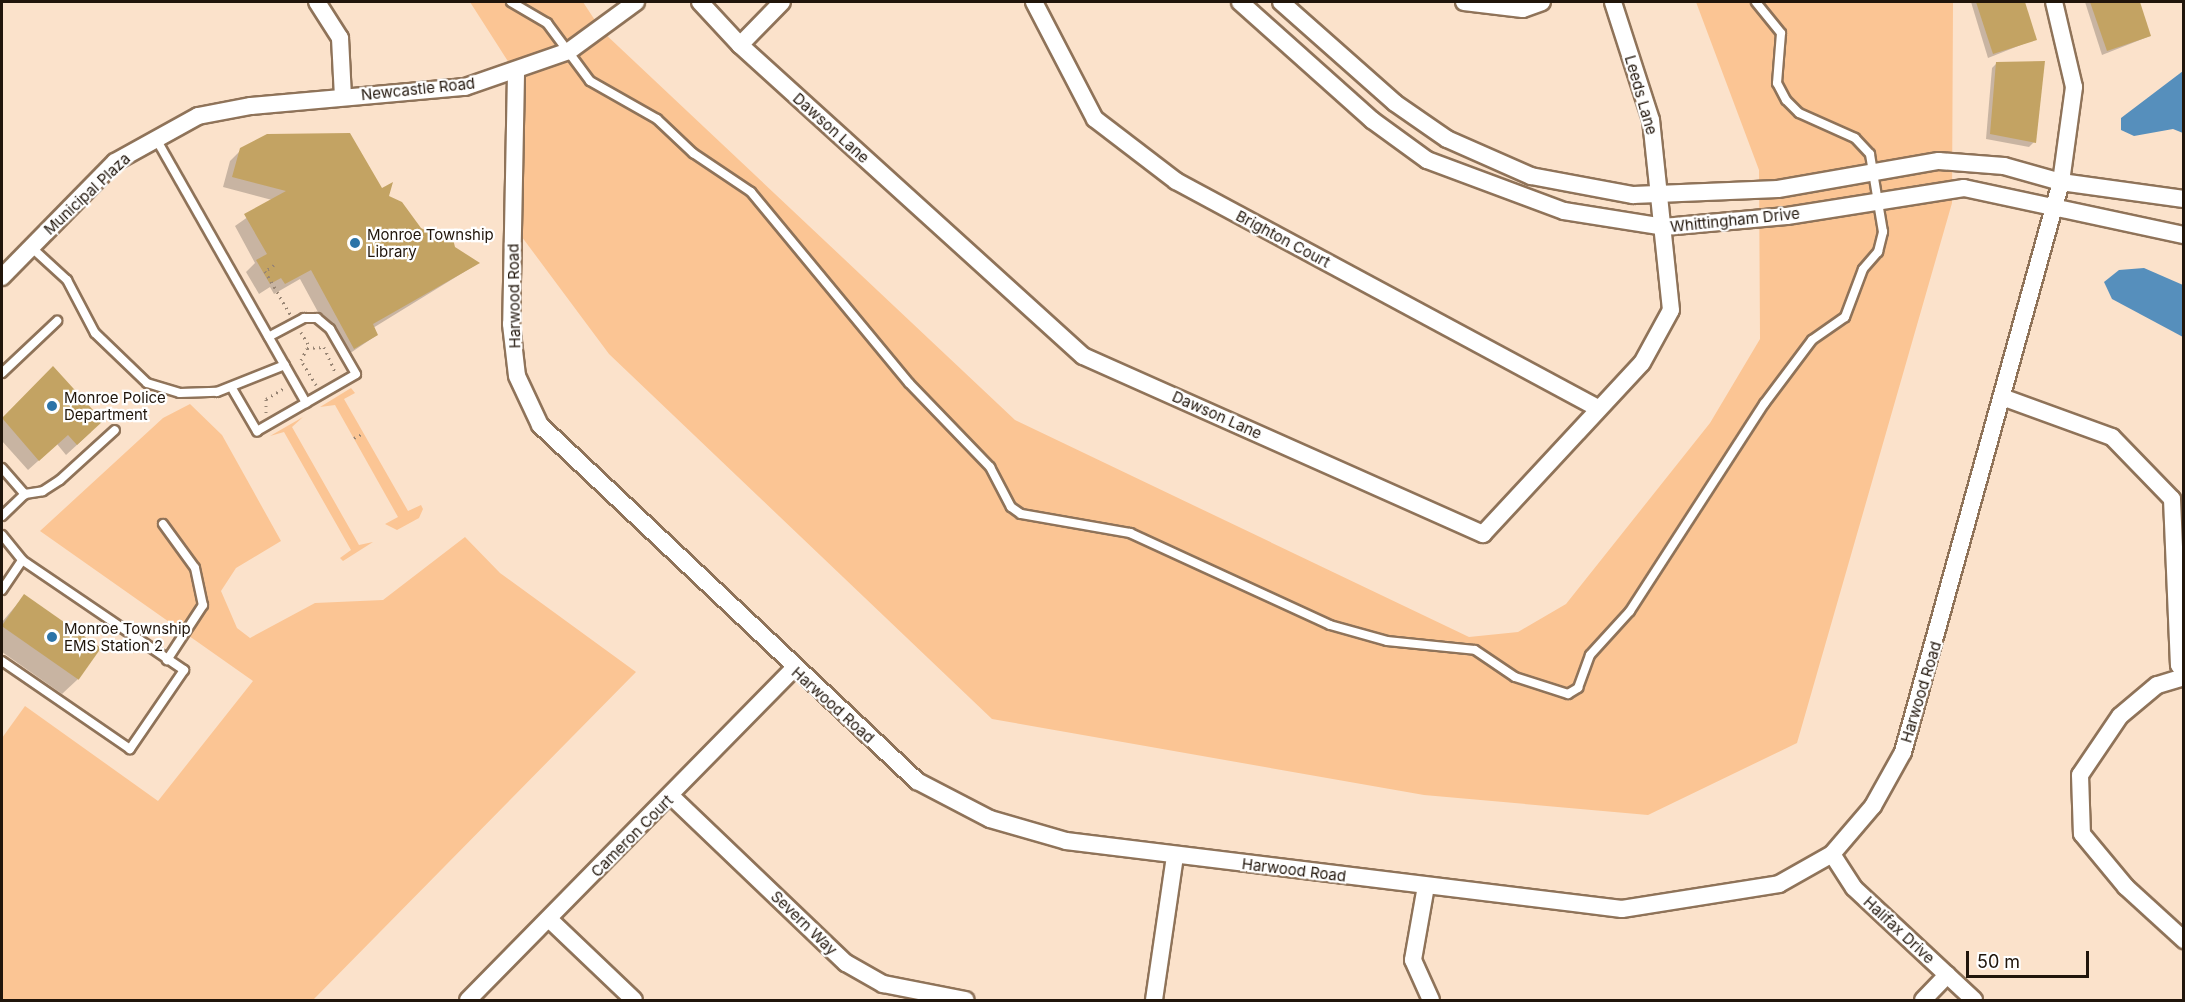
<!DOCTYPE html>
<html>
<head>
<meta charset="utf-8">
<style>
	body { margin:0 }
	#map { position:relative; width:2185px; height:1002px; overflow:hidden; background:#fbe2cb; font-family:Inter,sans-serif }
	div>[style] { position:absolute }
	.green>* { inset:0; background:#fbc594 }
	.water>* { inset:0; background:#568fbc }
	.shadow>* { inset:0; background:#0003 }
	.building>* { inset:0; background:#c3a363; transform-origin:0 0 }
	.path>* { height:3px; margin-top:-1.5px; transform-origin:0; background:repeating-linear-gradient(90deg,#978473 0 1.5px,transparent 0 6px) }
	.roads { filter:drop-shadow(2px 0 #8f7359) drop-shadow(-2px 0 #8f7359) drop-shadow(0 2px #8f7359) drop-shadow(0 -2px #8f7359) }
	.lane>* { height:8px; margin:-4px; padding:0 4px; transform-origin:4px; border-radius:4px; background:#fff }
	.street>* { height:16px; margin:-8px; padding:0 8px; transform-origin:8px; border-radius:8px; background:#fff }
	.dots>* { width:16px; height:16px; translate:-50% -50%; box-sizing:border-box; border:3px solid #fff; border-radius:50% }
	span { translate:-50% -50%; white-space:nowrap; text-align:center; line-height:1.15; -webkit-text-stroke:4.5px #fff; paint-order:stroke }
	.street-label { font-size:15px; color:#20150b }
	.poi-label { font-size:15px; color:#20150b }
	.left { translate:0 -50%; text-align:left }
	.frame { position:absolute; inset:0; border:3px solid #20150b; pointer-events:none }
	.scale { position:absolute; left:1966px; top:951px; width:123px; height:27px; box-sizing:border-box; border:3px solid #20150b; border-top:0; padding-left:8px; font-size:18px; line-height:21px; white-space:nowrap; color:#20150b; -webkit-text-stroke:4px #fff; paint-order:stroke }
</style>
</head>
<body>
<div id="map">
	<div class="green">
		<div style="clip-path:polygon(470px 2px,583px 2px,602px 31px,1015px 420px,1469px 637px,1518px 632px,1566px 604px,1710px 423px,1760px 339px,1759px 170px,1696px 2px,1953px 2px,1952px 203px,1797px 743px,1648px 815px,1424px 795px,992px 719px,609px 354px,513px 225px,516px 74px)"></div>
		<div style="clip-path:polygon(351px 388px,355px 393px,344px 399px,408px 511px,421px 505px,423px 509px,419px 518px,397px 530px,385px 524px,398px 517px,335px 405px,320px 407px)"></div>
		<div style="clip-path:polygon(190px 404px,222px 435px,281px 541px,236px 568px,221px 591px,237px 628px,250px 638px,315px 603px,383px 600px,465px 537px,500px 573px,636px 672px,313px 1000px,2px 1000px,2px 738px,25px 706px,158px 801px,253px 681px,40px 531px,163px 418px)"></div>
		<div style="clip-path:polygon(303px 417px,292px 427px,359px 545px,373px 542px,343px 561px,340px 558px,351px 550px,284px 432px,270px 436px)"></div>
	</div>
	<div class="water">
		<div style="clip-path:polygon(2183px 71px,2183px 133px,2173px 129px,2134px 136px,2121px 130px,2121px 118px)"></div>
		<div style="clip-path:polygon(2144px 268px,2183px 285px,2183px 337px,2112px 299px,2104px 282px,2119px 270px)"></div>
	</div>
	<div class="shadow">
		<div style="clip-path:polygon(1971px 2px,2024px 2px,2036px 39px,1988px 58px)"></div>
		<div style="clip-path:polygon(2085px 2px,2139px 2px,2150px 36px,2102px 55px)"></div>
		<div style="clip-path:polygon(1997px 63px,2034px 142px,2029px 147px,1986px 139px,1992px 68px)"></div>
		<div style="clip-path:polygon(241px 150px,387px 197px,420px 229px,477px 264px,373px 328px,377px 335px,343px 358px,300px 279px,274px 294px,270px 287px,259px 294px,246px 272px,255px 263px,235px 226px,272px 200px,223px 187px,230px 161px)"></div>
		<div style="clip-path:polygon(53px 368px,91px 432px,66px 455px,57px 444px,28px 470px,2px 441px,2px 420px)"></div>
		<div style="clip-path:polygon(24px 596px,78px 679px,62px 694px,2px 652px,2px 622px)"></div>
	</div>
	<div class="building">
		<div style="clip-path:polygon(1976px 2px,2025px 2px,2037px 40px,1993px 54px)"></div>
		<div style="clip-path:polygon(2090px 2px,2140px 2px,2151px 36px,2107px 51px)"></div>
		<div style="clip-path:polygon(2045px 61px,2036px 143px,1990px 134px,1996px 62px)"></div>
		<div style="clip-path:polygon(350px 133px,382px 188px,393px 182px,389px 196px,402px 202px,421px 228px,434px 235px,452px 235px,455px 247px,480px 263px,373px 324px,378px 335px,354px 349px,311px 270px,285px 284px,281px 278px,270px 284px,256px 260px,267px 254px,244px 214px,286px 191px,232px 177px,240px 148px,267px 134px)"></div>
		<div style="clip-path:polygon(53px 366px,103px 421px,77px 445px,68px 435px,39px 461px,2px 418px)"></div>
		<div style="left:24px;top:594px;width:94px;height:39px;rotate:35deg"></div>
	</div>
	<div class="path">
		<div style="left:274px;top:265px;width:11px;rotate:146deg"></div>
		<div style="left:265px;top:271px;width:50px;rotate:59.8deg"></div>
		<div style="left:301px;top:332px;width:16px;rotate:60deg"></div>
		<div style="left:316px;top:385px;width:29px;rotate:-121deg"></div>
		<div style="left:301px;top:360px;width:13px;rotate:-63deg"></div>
		<div style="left:307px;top:348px;width:17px;rotate:-3deg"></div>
		<div style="left:324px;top:347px;width:27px;rotate:66deg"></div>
		<div style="left:266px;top:413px;width:14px;rotate:-90deg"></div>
		<div style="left:266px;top:399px;width:23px;rotate:-31deg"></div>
		<div style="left:354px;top:438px;width:11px;rotate:-27deg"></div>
	</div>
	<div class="roads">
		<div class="lane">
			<div style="left:511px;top:2px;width:42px;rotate:30.3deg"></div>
			<div style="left:547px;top:23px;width:72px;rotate:53.4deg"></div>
			<div style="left:590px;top:81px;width:77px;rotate:29.6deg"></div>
			<div style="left:657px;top:119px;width:50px;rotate:43.4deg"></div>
			<div style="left:693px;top:153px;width:70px;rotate:33.9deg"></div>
			<div style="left:751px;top:192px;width:248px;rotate:50.4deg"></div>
			<div style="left:909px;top:383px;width:117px;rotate:46deg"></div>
			<div style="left:990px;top:467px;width:45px;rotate:62.3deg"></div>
			<div style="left:1011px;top:507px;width:12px;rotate:35deg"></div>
			<div style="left:1021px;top:514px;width:111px;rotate:9.9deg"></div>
			<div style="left:1130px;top:533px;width:220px;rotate:24.7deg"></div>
			<div style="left:1330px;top:625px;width:59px;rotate:15.7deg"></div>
			<div style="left:1387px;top:641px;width:88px;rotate:5.8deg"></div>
			<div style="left:1475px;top:650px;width:48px;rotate:34deg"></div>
			<div style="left:1515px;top:677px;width:56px;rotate:17.8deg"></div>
			<div style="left:1568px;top:694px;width:12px;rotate:-31deg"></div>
			<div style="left:1578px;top:688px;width:35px;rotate:-70deg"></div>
			<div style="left:1590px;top:655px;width:59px;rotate:-47.7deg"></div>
			<div style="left:1630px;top:611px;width:247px;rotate:-57.1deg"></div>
			<div style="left:1764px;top:404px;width:80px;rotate:-53.1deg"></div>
			<div style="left:1812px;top:340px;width:40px;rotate:-34.9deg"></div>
			<div style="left:1845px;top:317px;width:51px;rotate:-69.4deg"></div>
			<div style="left:1863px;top:269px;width:23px;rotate:-49deg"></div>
			<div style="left:1878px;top:252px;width:21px;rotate:-76deg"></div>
			<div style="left:1883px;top:232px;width:79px;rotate:-99.5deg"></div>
			<div style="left:1870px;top:154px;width:22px;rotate:-133deg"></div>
			<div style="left:1855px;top:138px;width:61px;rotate:-155.9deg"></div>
			<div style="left:1799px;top:113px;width:18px;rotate:-135deg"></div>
			<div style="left:1786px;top:100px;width:19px;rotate:-118deg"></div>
			<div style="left:1777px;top:83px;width:50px;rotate:-85.4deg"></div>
			<div style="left:1781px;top:33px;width:40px;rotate:-129deg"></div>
			<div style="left:155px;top:137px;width:306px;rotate:60.4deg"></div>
			<div style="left:31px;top:247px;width:49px;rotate:42.5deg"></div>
			<div style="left:67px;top:280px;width:60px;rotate:62.2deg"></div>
			<div style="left:95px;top:333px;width:72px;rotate:43.9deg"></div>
			<div style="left:147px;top:383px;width:34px;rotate:17deg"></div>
			<div style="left:180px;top:393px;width:37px;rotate:-2deg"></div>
			<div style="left:217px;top:392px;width:73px;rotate:-21.7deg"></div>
			<div style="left:2px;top:373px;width:76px;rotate:-43.4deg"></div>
			<div style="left:233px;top:390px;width:48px;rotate:59.7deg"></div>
			<div style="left:257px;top:431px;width:114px;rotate:-29.9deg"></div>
			<div style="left:356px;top:374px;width:52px;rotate:-120deg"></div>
			<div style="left:330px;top:329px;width:17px;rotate:-140deg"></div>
			<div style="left:317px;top:318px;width:13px;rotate:180deg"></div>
			<div style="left:304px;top:318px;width:40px;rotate:152deg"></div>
			<div style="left:2px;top:468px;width:35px;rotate:49deg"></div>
			<div style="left:2px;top:516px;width:32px;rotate:-44deg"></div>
			<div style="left:25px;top:494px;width:18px;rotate:-9deg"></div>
			<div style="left:43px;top:491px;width:20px;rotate:-33deg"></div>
			<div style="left:60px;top:480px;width:74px;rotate:-42.3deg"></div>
			<div style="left:163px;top:524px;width:54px;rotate:54deg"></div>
			<div style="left:195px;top:568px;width:38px;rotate:78deg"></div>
			<div style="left:203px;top:605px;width:66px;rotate:123.2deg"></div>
			<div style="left:2px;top:535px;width:32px;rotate:51deg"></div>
			<div style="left:22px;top:560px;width:196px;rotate:34.2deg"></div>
			<div style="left:184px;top:670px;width:96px;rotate:124.4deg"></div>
			<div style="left:130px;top:749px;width:155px;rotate:-145.5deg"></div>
			<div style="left:2px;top:590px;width:36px;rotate:-56deg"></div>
		</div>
		<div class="street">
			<div style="left:317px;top:2px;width:43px;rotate:57.4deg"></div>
			<div style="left:340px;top:38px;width:59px;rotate:87.1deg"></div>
			<div style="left:700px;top:2px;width:59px;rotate:47.1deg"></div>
			<div style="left:740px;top:45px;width:463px;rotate:42.2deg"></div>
			<div style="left:1083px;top:356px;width:438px;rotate:24deg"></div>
			<div style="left:1483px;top:534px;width:233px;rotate:-47.1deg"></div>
			<div style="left:1642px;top:363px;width:60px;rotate:-61.3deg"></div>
			<div style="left:1671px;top:310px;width:191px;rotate:-96deg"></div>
			<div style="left:1651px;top:120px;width:124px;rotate:-107.9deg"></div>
			<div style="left:1034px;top:2px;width:132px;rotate:62.5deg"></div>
			<div style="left:1095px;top:119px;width:102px;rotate:37.4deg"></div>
			<div style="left:1176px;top:181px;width:478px;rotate:28.3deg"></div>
			<div style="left:1240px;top:2px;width:177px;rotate:41.8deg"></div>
			<div style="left:1372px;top:120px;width:68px;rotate:36deg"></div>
			<div style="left:1427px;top:160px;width:146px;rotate:20.4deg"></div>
			<div style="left:1564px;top:211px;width:101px;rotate:9.1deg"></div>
			<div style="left:1664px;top:227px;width:123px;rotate:-5.1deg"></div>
			<div style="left:1787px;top:216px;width:179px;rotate:-9deg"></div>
			<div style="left:1964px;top:188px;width:225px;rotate:12.1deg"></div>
			<div style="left:1281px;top:2px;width:152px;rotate:41.5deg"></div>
			<div style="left:1395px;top:103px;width:63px;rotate:34.7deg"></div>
			<div style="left:1447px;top:139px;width:92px;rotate:23.8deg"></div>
			<div style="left:1531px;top:176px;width:104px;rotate:10.6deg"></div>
			<div style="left:1633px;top:195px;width:145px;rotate:-2.4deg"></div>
			<div style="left:1778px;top:189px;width:163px;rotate:-9.9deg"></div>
			<div style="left:1939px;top:161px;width:65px;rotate:4.4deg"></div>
			<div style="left:2004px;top:166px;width:59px;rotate:15.7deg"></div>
			<div style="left:2061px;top:182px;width:124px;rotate:7.9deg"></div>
			<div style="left:1464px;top:2px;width:59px;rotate:6.8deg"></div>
			<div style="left:1523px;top:9px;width:20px;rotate:-20deg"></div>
			<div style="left:740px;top:45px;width:60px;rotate:-45.7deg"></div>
			<div style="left:516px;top:74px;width:250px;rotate:91.1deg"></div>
			<div style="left:511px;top:324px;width:52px;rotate:83.4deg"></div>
			<div style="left:517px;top:376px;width:54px;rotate:64.9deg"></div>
			<div style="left:540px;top:425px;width:519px;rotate:43.36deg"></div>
			<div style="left:917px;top:781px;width:82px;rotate:27.5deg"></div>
			<div style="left:990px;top:819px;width:79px;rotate:16.1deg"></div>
			<div style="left:1066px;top:841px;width:560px;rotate:6.97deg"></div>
			<div style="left:1622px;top:909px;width:159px;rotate:-9deg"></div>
			<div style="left:1779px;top:884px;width:61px;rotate:-29.5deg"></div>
			<div style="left:1832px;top:854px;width:63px;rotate:-49.5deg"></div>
			<div style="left:1873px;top:806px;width:62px;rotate:-60.9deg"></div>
			<div style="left:1903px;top:752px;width:591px;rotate:-74.51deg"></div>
			<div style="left:2061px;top:182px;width:96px;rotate:-82.2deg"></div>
			<div style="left:2074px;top:87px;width:87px;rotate:-103.2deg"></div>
			<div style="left:2px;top:277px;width:161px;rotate:-45.5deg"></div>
			<div style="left:115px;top:162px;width:95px;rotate:-29deg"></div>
			<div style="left:198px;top:116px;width:54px;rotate:-10.7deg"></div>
			<div style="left:251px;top:106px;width:215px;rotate:-5.1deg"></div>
			<div style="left:465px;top:87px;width:110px;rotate:-19.1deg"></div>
			<div style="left:569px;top:51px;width:83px;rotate:-36.2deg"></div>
			<div style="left:2002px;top:397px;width:117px;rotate:20deg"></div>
			<div style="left:2112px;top:437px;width:86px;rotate:45.9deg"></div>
			<div style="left:2172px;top:499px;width:166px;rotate:87.6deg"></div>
			<div style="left:2179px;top:665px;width:9px;rotate:54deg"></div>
			<div style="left:2184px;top:677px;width:28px;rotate:163deg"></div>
			<div style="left:2157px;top:685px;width:48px;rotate:140deg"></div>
			<div style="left:2120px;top:716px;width:71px;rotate:124.1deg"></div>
			<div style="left:2080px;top:775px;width:59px;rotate:88.1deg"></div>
			<div style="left:2082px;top:834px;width:69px;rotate:50.3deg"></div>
			<div style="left:2126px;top:887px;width:79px;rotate:42.4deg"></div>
			<div style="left:671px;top:796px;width:242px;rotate:43.7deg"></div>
			<div style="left:846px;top:963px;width:43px;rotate:29.6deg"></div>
			<div style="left:883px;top:984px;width:84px;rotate:11deg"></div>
			<div style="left:1832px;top:854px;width:40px;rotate:57.1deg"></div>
			<div style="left:1854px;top:888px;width:164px;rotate:43deg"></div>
			<div style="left:1426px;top:886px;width:75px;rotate:100deg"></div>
			<div style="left:1413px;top:960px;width:44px;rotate:65.8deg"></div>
			<div style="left:549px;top:919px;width:117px;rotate:43.6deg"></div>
			<div style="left:468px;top:1000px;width:464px;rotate:-45.5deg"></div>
			<div style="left:1154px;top:1000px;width:146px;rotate:-81.7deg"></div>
			<div style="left:1923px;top:1000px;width:35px;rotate:-46deg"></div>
		</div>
	</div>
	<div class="dots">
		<div style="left:355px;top:243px;background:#2c74a8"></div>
		<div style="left:52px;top:406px;background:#2c74a8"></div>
		<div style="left:52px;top:637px;background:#2c74a8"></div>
	</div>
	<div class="street-label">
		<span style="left:418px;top:89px;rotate:-6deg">Newcastle Road</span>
		<span style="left:1641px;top:95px;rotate:74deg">Leeds Lane</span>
		<span style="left:831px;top:128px;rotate:42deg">Dawson Lane</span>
		<span style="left:87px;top:194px;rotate:-43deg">Municipal Plaza</span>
		<span style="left:1735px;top:220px;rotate:-6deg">Whittingham Drive</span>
		<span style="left:1283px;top:239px;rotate:28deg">Brighton Court</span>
		<span style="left:514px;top:296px;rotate:-91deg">Harwood Road</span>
		<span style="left:1217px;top:415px;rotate:24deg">Dawson Lane</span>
		<span style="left:1921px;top:692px;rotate:-73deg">Harwood Road</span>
		<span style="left:833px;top:705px;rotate:42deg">Harwood Road</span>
		<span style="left:632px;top:836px;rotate:-45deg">Cameron Court</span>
		<span style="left:1294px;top:870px;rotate:7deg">Harwood Road</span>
		<span style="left:804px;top:923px;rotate:44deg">Severn Way</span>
		<span style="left:1899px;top:930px;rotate:43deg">Halifax Drive</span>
	</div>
	<div class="poi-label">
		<span class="left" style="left:367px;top:243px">Monroe Township<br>Library</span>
		<span class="left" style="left:64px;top:406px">Monroe Police<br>Department</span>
		<span class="left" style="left:64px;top:637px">Monroe Township<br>EMS Station 2</span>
	</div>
	<div class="frame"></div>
	<div class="scale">50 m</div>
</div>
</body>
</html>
